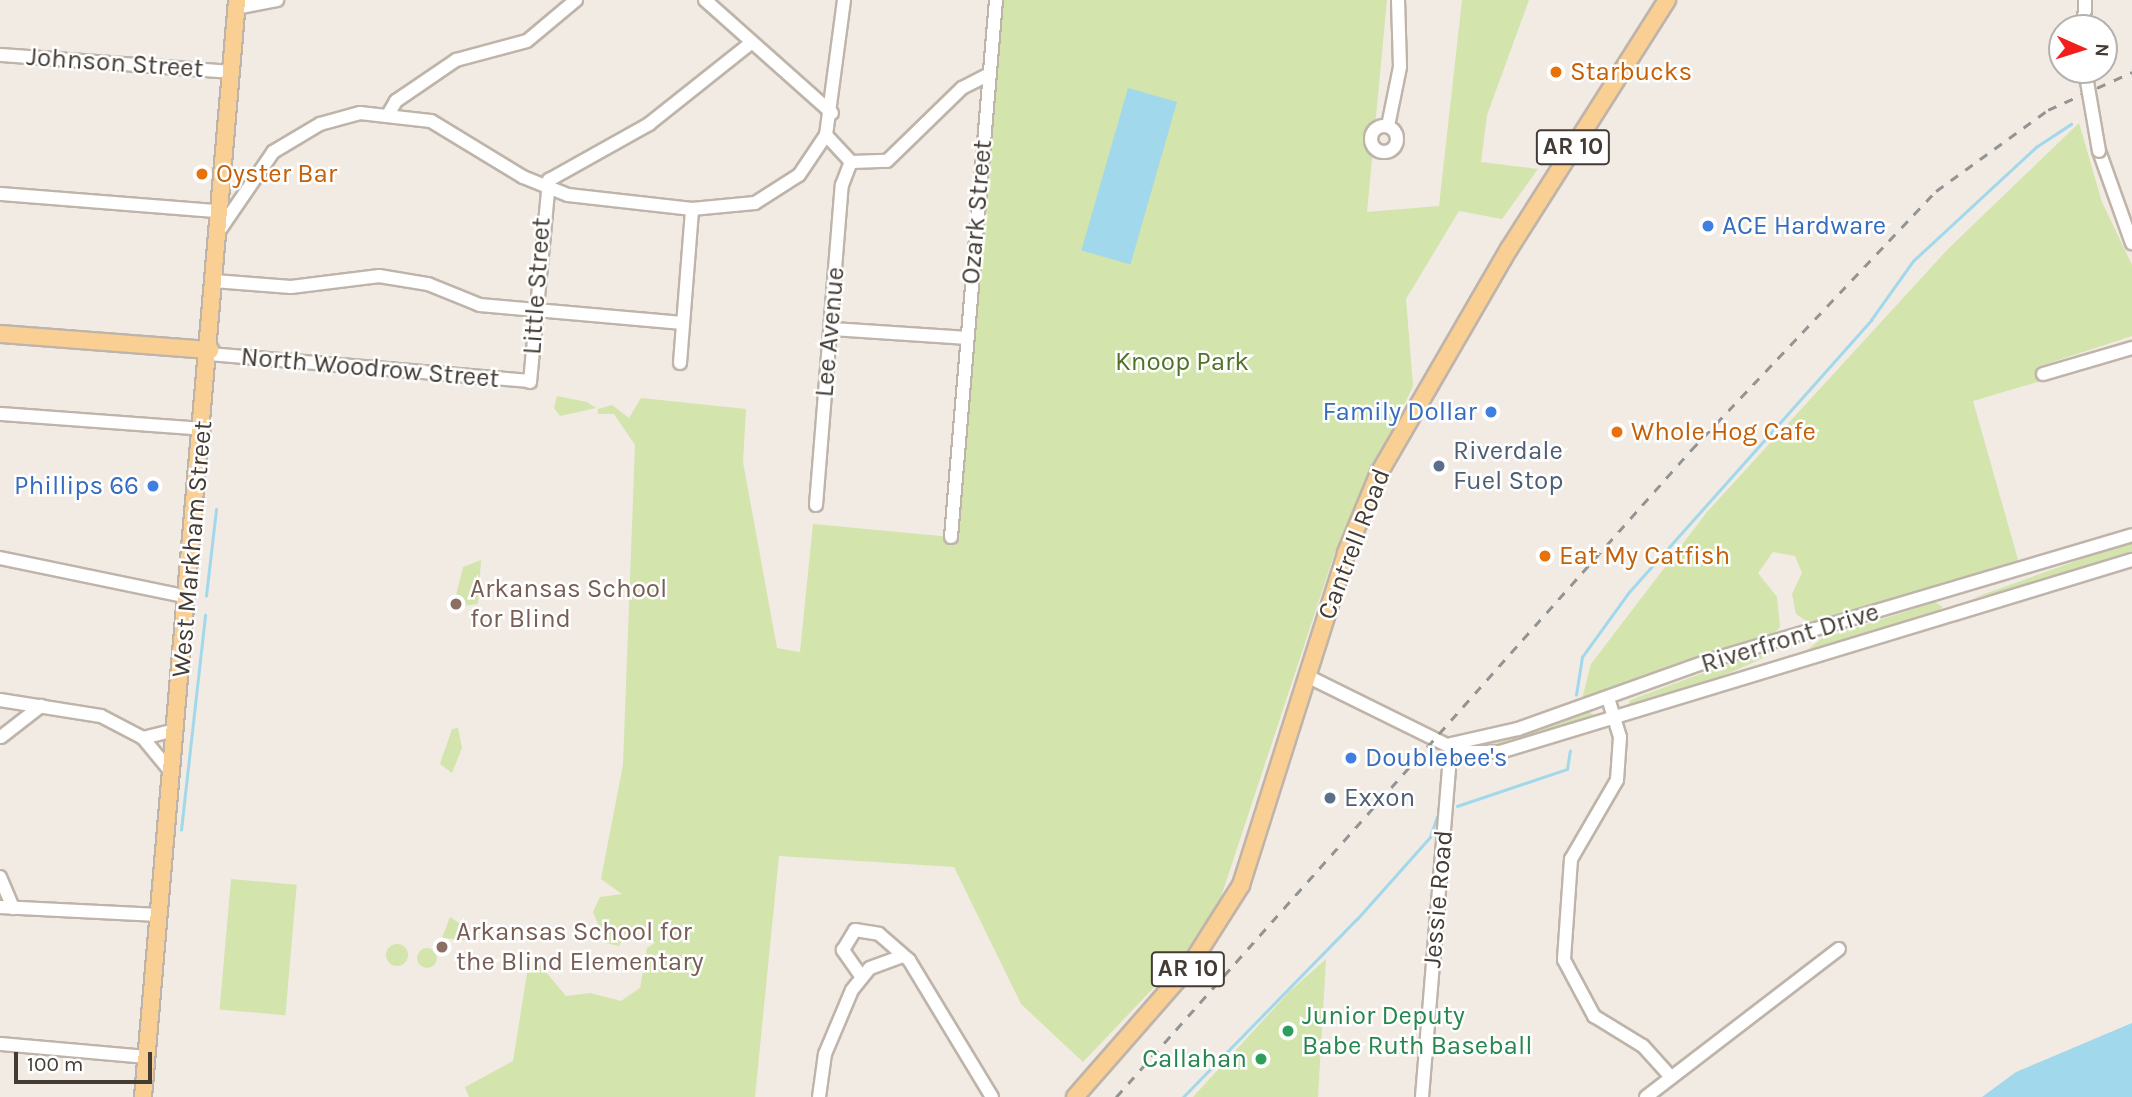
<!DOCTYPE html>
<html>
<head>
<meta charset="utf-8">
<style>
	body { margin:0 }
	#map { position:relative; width:2132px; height:1097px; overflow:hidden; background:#f1ebe3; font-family:Karla,sans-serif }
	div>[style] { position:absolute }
	.green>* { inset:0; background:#d3e4ad; transform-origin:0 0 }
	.round { border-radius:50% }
	.water>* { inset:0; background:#a1d8ec; transform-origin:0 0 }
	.stream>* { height:2.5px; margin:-1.25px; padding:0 1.25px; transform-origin:1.25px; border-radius:1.25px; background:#a1d8ec }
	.roads { filter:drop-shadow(2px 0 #bfb4aa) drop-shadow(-2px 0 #bfb4aa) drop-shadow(0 2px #bfb4aa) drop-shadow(0 -2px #bfb4aa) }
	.minor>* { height:12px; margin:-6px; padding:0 6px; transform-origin:6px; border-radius:6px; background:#fff }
	.minor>.ring { margin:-6px; padding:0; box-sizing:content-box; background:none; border:12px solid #fff; border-radius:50% }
	.major>* { height:16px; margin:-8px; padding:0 8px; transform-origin:8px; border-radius:8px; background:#facf94 }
	.rail>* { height:2.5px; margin-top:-1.25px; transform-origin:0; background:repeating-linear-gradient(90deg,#939393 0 9px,transparent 0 18px) }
	.bridges { filter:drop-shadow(2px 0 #bfb4aa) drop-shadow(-2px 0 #bfb4aa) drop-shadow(0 2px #bfb4aa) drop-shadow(0 -2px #bfb4aa) }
	.minor-bridge>* { height:12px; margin:-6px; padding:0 6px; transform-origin:6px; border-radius:6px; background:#fff }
	.dots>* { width:19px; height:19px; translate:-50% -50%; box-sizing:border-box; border:4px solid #fff; border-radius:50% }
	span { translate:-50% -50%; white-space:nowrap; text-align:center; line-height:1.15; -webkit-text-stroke:5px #fff; paint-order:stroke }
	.shield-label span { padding:2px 5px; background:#fff; border:2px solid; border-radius:5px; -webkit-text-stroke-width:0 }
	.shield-label { font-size:24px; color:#433b34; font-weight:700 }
	.street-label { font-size:26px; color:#433b34 }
	.food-label { font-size:26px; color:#c56008 }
	.left { translate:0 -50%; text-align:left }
	.shop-label { font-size:26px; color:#366cbe }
	.right { translate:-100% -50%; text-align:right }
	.park-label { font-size:26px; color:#4f712a }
	.service-label { font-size:26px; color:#4e5e75 }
	.education-label { font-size:26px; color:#785e54 }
	.leisure-label { font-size:26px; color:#27864d }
	.north { position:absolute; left:2048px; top:14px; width:70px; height:70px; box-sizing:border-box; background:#fff; border:2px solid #b4b1ae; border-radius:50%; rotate:93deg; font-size:19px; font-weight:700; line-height:28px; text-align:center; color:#433b34 }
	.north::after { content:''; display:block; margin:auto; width:24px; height:32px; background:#f11e1b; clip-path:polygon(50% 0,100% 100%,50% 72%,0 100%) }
	.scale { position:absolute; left:14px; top:1052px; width:138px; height:32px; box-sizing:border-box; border:4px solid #433b34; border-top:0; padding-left:9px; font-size:21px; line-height:24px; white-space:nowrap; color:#433b34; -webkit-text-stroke:5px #fff; paint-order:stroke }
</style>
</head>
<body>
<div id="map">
	<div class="green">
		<div style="clip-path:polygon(991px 0,1387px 0,1367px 212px,1439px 206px,1462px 0,1529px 0,1487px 115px,1481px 162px,1538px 169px,1502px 219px,1459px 211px,1406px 299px,1413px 386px,1334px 555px,1220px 900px,1181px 959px,1083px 1062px,1021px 1004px,954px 867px,779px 856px,755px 1097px,469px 1097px,465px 1087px,513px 1061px,529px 961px,539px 964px,566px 996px,590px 993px,621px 1001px,640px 988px,647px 948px,655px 943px,644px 932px,628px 929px,619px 946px,606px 943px,593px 912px,600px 897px,622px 894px,601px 879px,623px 765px,635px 445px,614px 414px,598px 414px,598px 409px,612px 405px,629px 418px,641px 398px,746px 409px,743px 462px,777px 648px,800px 652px,813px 524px,951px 537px)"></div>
		<div style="clip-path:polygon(2079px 123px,2102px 202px,2132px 265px,2132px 336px,2037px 367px,2041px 381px,1973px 401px,2019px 563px,1811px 624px,1796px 614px,1792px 594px,1802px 573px,1795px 556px,1773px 552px,1758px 573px,1777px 597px,1780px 627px,1769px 639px,1581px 703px,1591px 664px,1707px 512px,1948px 249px)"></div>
		<div style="clip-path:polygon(557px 396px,587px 402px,596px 408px,560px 416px,554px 408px)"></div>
		<div style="clip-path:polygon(2132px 541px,2132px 551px,2052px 580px,1973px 598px)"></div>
		<div style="clip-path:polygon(481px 560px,478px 604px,453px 607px,463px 567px)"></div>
		<div style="clip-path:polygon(1935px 602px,1943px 607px,1933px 615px,1807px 650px,1821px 639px)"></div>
		<div style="clip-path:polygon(1763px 651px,1777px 652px,1691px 690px,1628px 706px,1630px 700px)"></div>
		<div style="clip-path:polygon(1590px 712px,1596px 717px,1515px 743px,1466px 747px)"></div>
		<div style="clip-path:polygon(458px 728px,462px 748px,452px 773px,440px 764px,452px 729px)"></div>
		<div style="left:231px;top:879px;width:66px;height:131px;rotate:5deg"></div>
		<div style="clip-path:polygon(450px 917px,467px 928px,466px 940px,442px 938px)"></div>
		<div class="round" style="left:386px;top:944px;width:22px;height:22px"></div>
		<div class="round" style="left:417px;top:948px;width:20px;height:20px"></div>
		<div style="clip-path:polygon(1326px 959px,1318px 1097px,1193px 1097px,1289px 992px)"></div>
	</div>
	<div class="water">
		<div style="left:1128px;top:88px;width:51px;height:169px;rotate:16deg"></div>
		<div style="clip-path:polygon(2132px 1023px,2132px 1097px,1982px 1097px,2016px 1072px)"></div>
	</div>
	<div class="stream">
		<div style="left:206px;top:596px;width:87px;rotate:-83.4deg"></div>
		<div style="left:1576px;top:695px;width:38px;rotate:-81deg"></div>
		<div style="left:1582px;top:657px;width:80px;rotate:-54.1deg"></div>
		<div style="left:1629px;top:592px;width:364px;rotate:-48.3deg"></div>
		<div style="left:1871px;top:320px;width:72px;rotate:-54.6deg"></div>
		<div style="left:1913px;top:261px;width:168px;rotate:-42.8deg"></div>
		<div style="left:2036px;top:147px;width:42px;rotate:-33.3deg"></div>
		<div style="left:1457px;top:806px;width:116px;rotate:-18.6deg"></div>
		<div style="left:1567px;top:769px;width:18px;rotate:-81deg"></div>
		<div style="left:181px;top:830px;width:216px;rotate:-83.6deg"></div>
		<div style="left:1183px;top:1097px;width:249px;rotate:-45.7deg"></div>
		<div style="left:1357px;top:919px;width:110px;rotate:-48.3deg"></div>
		<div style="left:1430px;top:837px;width:21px;rotate:-71deg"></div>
	</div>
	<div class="roads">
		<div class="minor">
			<div style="left:705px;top:0;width:170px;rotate:41.7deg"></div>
			<div style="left:236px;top:8px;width:42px;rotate:-11deg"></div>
			<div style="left:2084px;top:28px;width:28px;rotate:-88deg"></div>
			<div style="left:0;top:55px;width:230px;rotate:4.2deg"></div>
			<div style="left:389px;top:113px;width:14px;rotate:-60deg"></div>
			<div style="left:396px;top:101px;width:73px;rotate:-34.3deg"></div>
			<div style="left:456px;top:60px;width:73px;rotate:-15deg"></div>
			<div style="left:527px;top:41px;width:64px;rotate:-39.9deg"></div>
			<div style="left:1388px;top:126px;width:60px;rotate:-78.5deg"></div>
			<div style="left:1400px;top:67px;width:67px;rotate:-91.7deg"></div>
			<div class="ring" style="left:1371px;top:126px;width:14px;height:14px"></div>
			<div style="left:826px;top:135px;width:37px;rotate:47deg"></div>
			<div style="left:851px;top:162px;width:36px;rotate:-2deg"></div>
			<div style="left:887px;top:161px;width:105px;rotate:-44.2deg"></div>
			<div style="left:962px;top:88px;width:29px;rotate:-27deg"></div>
			<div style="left:2099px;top:151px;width:98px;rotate:70.3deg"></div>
			<div style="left:0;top:194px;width:216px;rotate:4.5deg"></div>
			<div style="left:219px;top:231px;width:96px;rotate:-55.6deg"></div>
			<div style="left:273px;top:152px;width:55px;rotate:-30.8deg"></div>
			<div style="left:320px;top:124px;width:41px;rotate:-15.4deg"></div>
			<div style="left:360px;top:113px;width:71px;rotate:6.4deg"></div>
			<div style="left:431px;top:121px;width:108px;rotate:31.3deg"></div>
			<div style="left:523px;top:177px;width:48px;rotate:21.8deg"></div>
			<div style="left:568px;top:195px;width:125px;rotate:6.4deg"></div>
			<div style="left:692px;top:209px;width:63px;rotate:-5.4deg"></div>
			<div style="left:755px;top:203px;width:52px;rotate:-32.5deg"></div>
			<div style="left:799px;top:175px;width:48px;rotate:-56deg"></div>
			<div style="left:826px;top:135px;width:136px;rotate:-82.4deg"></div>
			<div style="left:214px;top:281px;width:77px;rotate:4.5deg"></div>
			<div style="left:291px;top:287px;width:89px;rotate:-7.1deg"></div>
			<div style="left:379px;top:276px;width:50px;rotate:9.3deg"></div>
			<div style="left:428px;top:284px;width:56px;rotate:22deg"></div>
			<div style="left:480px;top:305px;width:203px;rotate:5.1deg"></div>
			<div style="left:831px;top:329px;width:135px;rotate:3.8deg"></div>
			<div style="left:209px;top:354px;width:322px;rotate:4.8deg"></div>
			<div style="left:680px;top:363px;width:154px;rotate:-85.5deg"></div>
			<div style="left:2043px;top:374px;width:93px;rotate:-16.3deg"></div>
			<div style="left:530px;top:382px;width:203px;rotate:-84.6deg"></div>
			<div style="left:549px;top:180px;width:115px;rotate:-29.2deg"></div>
			<div style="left:649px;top:124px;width:130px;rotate:-38.5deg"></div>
			<div style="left:0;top:414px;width:204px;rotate:4.2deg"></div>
			<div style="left:816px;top:505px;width:321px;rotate:-85.4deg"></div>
			<div style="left:842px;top:185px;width:25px;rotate:-69deg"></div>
			<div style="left:951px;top:537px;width:539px;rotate:-85.21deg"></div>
			<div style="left:0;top:558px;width:192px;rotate:11.7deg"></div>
			<div style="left:1307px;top:676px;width:172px;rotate:26.3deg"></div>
			<div style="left:1461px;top:752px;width:39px"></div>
			<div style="left:1500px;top:752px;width:661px;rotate:-16.9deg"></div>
			<div style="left:1608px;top:698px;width:41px;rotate:72.9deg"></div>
			<div style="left:1620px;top:737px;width:43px;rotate:94deg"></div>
			<div style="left:1617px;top:780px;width:91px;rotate:120.2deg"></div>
			<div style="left:1571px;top:859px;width:101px;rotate:94deg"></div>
			<div style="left:1564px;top:960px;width:64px;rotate:61.8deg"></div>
			<div style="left:1594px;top:1016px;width:57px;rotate:31.5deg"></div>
			<div style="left:1643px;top:1046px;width:42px;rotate:47.9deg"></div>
			<div style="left:0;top:700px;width:102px;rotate:9deg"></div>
			<div style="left:101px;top:716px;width:47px;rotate:27.6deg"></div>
			<div style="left:143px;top:738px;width:44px;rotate:50.5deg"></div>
			<div style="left:1px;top:737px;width:51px;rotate:-37.8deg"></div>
			<div style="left:143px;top:738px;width:34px;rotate:-14deg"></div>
			<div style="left:1451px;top:744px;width:69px;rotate:-12.6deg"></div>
			<div style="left:1518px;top:729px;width:205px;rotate:-19.7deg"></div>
			<div style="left:1711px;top:660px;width:439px;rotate:-16.5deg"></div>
			<div style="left:0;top:877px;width:34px;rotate:67deg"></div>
			<div style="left:0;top:907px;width:159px;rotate:2.9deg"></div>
			<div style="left:861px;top:976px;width:32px;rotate:-125deg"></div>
			<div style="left:843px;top:950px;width:23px;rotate:-59deg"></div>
			<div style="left:855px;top:930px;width:24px;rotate:9deg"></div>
			<div style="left:879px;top:934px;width:40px;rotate:41deg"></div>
			<div style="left:909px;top:960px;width:160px;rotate:58.8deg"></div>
			<div style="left:0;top:1044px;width:147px;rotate:5.1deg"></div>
			<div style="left:819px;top:1097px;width:43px;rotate:-82.1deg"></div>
			<div style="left:825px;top:1054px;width:69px;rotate:-67.1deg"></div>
			<div style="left:852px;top:990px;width:28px;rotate:-51deg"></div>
			<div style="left:870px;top:968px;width:33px;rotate:-20deg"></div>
			<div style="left:1422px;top:1097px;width:354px;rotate:-85.3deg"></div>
			<div style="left:1646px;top:1097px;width:243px;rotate:-37.5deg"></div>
		</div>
		<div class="major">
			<div style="left:0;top:334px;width:211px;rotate:4.4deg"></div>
			<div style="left:143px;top:1097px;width:1101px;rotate:-85.1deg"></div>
			<div style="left:1075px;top:1097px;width:173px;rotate:-48.8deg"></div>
			<div style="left:1189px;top:967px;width:97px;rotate:-57.6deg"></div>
			<div style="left:1241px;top:885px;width:348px;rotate:-72.4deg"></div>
			<div style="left:1346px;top:553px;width:87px;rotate:-67.6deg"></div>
			<div style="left:1379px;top:473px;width:259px;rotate:-59.9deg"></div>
			<div style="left:1509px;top:249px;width:295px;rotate:-57.6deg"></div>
		</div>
	</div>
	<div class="rail">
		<div style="left:1116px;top:1097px;width:866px;rotate:-48.37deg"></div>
		<div style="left:1691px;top:450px;width:357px;rotate:-46.6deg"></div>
		<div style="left:1936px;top:191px;width:138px;rotate:-35.9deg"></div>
		<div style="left:2048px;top:110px;width:92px;rotate:-24.3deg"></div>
	</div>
	<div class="bridges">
		<div class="minor-bridge">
			<div style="left:2085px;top:70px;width:82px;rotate:80.2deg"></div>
		</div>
	</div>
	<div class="dots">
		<div style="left:1556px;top:72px;background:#e8710a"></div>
		<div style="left:202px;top:174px;background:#e8710a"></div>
		<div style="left:1708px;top:226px;background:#3f7fe0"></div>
		<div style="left:1491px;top:412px;background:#3f7fe0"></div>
		<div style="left:1617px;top:432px;background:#e8710a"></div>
		<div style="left:1439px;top:466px;background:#5c6f8a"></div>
		<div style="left:153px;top:486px;background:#3f7fe0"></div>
		<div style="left:1545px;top:556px;background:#e8710a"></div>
		<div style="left:456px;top:604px;background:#8d6e63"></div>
		<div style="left:1351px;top:758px;background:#3f7fe0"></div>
		<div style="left:1330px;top:798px;background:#5c6f8a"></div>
		<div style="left:442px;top:947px;background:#8d6e63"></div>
		<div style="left:1288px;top:1031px;background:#2e9e5b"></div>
		<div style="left:1261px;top:1059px;background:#2e9e5b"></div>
	</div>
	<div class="shield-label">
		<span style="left:1573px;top:147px">AR 10</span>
		<span style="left:1188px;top:969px">AR 10</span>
	</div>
	<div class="street-label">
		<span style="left:115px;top:63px;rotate:4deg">Johnson Street</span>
		<span style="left:977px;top:212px;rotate:-85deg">Ozark Street</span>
		<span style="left:537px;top:286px;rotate:-86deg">Little Street</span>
		<span style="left:830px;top:332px;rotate:-85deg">Lee Avenue</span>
		<span style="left:370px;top:368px;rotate:5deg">North Woodrow Street</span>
		<span style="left:1354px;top:544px;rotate:-69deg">Cantrell Road</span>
		<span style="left:192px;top:549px;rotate:-85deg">West Markham Street</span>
		<span style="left:1790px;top:638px;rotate:-17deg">Riverfront Drive</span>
		<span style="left:1438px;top:899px;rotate:-85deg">Jessie Road</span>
	</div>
	<div class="food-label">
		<span class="left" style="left:1570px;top:72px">Starbucks</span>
		<span class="left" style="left:216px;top:174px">Oyster Bar</span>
		<span class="left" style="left:1631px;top:432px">Whole Hog Cafe</span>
		<span class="left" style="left:1559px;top:556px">Eat My Catfish</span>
	</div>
	<div class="shop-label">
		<span class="left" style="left:1722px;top:226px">ACE Hardware</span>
		<span class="right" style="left:1477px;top:412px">Family Dollar</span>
		<span class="right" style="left:139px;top:486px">Phillips 66</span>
		<span class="left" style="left:1365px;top:758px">Doublebee's</span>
	</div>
	<div class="park-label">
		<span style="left:1182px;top:362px">Knoop Park</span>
	</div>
	<div class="service-label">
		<span class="left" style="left:1453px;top:466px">Riverdale<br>Fuel Stop</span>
		<span class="left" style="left:1344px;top:798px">Exxon</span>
	</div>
	<div class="education-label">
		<span class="left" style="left:470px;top:604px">Arkansas School<br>for Blind</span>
		<span class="left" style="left:456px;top:947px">Arkansas School for<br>the Blind Elementary</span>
	</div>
	<div class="leisure-label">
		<span class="left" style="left:1302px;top:1031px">Junior Deputy<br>Babe Ruth Baseball</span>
		<span class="right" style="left:1247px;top:1059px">Callahan</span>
	</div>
	<div class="north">N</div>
	<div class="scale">100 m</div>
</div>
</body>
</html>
